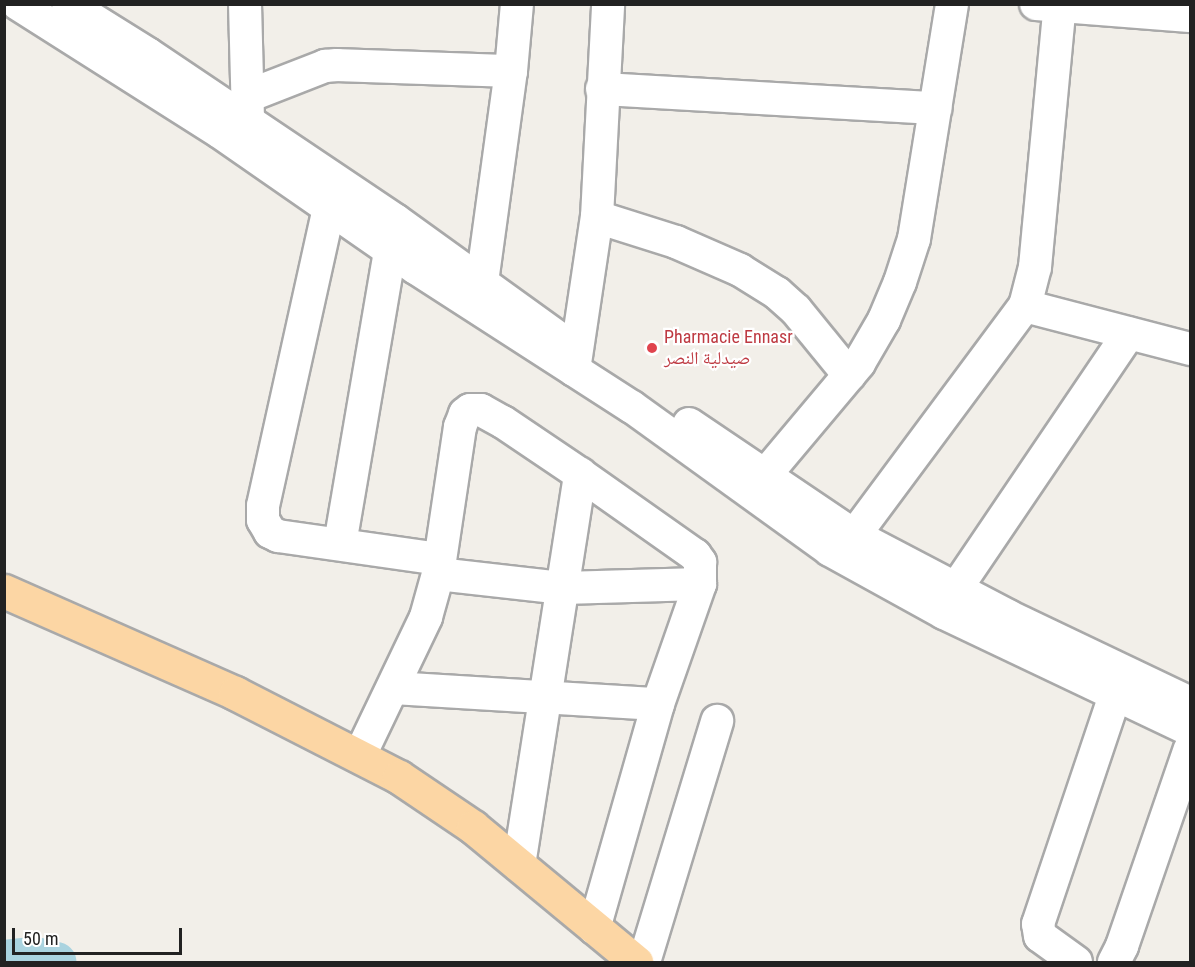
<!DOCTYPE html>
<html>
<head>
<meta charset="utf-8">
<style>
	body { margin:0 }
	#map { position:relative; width:1195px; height:967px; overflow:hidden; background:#f2efe9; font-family:"Roboto Condensed","Noto Naskh Arabic",sans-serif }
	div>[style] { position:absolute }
	.river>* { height:40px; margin:-20px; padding:0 20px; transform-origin:20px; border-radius:20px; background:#aad3df }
	.roads { filter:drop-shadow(2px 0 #a9a9a9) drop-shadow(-2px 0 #a9a9a9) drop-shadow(0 2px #a9a9a9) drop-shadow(0 -2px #a9a9a9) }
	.minor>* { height:32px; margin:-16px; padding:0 16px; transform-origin:16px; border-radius:16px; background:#fff }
	.major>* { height:33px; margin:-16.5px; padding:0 16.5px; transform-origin:16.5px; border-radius:16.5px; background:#fcd6a4 }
	.dots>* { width:16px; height:16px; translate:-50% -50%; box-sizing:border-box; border:3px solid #fff; border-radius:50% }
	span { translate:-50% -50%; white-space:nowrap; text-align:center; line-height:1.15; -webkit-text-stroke:4.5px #fff; paint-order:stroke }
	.health-label { font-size:18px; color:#be3a42 }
	.left { translate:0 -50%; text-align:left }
	.frame { position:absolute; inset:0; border:6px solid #222; pointer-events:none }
	.scale { position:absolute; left:12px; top:928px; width:170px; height:27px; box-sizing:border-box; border:3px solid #222; border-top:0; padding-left:8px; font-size:18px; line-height:21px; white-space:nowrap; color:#222; -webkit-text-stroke:4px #fff; paint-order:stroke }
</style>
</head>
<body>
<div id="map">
	<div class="river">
		<div style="left:4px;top:960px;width:31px;rotate:-6deg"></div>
		<div style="left:35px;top:957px;width:22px;rotate:13deg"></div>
	</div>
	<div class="roads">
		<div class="minor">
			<div style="left:18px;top:4px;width:239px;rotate:32.4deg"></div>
			<div style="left:220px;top:132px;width:239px;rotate:34.8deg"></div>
			<div style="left:416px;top:268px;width:257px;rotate:32.8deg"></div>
			<div style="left:632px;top:407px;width:244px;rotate:35.8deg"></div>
			<div style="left:830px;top:550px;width:130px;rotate:28.9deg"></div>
			<div style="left:944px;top:613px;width:272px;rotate:25.4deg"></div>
			<div style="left:68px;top:4px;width:94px;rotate:32deg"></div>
			<div style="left:148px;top:54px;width:298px;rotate:33.9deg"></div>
			<div style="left:395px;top:220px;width:203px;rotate:35.8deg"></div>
			<div style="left:245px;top:4px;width:112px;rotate:88.5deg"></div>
			<div style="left:1036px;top:4px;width:154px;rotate:4.5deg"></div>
			<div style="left:602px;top:89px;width:334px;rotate:3.3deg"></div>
			<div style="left:248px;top:96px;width:83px;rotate:-21.3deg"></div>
			<div style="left:325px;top:66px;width:12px;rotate:-5deg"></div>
			<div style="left:337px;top:65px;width:174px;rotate:2deg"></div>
			<div style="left:329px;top:208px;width:305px;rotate:102.5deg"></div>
			<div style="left:263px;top:506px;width:14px;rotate:90deg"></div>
			<div style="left:263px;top:520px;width:14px;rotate:60deg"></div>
			<div style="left:270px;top:532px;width:9px;rotate:27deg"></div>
			<div style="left:278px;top:536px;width:163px;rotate:8.1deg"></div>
			<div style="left:597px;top:217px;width:83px;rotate:17.6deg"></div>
			<div style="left:676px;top:242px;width:70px;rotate:23.6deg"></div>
			<div style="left:740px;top:270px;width:44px;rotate:31.9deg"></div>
			<div style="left:777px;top:293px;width:25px;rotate:42deg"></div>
			<div style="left:796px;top:310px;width:84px;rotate:50.8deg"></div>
			<div style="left:482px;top:282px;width:213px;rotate:-82.2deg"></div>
			<div style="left:511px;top:71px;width:67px;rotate:-84.9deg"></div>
			<div style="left:1025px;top:306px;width:171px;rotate:14.6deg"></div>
			<div style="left:574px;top:370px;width:155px;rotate:-81.5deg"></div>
			<div style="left:597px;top:217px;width:213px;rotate:-87deg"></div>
			<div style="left:689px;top:424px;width:197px;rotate:34deg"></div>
			<div style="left:852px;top:534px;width:176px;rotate:27.7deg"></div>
			<div style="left:1008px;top:616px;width:202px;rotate:25.5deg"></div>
			<div style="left:766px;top:474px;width:145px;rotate:-50deg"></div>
			<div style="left:859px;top:363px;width:50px;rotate:-59.8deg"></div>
			<div style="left:884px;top:320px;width:41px;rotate:-67.2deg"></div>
			<div style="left:900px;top:282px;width:45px;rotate:-72deg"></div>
			<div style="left:914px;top:239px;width:238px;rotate:-80.8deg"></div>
			<div style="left:340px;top:544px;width:298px;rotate:-80.3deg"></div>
			<div style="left:842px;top:552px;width:307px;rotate:-53.4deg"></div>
			<div style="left:1025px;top:306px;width:40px;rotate:-75.6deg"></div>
			<div style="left:1035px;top:267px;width:264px;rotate:-84.6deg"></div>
			<div style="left:438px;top:574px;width:126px;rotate:6.4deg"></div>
			<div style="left:563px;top:588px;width:137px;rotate:-1.7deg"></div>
			<div style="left:955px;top:590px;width:310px;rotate:-55.9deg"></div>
			<div style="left:393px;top:688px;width:265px;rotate:3.5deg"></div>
			<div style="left:360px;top:755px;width:153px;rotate:-64.4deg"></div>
			<div style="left:426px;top:617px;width:45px;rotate:-74.4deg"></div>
			<div style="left:438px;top:574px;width:149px;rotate:-81.5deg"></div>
			<div style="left:460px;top:427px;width:14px;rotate:-69deg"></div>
			<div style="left:465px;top:414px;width:6px;rotate:-39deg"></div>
			<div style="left:470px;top:410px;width:11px"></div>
			<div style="left:481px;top:410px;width:25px;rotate:29deg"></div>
			<div style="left:503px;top:422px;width:93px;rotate:34deg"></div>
			<div style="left:580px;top:474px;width:141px;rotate:35.2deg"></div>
			<div style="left:695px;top:555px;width:9px;rotate:54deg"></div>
			<div style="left:700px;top:562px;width:22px;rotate:90deg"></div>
			<div style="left:700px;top:584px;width:127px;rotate:109.3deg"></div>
			<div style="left:658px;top:704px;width:233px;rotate:105.9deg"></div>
			<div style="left:519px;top:865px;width:396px;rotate:-81.1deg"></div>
			<div style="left:644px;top:962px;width:252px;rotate:-73.1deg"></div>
			<div style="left:1076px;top:962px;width:44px;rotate:-144.2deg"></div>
			<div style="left:1040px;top:936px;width:12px;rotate:-99deg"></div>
			<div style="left:1038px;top:924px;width:263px;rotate:-71.4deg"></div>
			<div style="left:1114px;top:962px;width:18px;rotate:-63deg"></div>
			<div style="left:1122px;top:946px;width:208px;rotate:-71deg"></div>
		</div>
		<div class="major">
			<div style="left:4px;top:591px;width:253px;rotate:23.8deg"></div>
			<div style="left:235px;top:693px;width:184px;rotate:27.1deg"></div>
			<div style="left:399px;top:777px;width:89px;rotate:34deg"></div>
			<div style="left:473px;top:827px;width:212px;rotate:39.6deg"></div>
		</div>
	</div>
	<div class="dots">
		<div style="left:652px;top:348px;background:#e0444e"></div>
	</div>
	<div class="health-label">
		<span class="left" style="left:664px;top:348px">Pharmacie Ennasr<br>صيدلية النصر</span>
	</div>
	<div class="frame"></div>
	<div class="scale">50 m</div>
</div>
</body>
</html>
